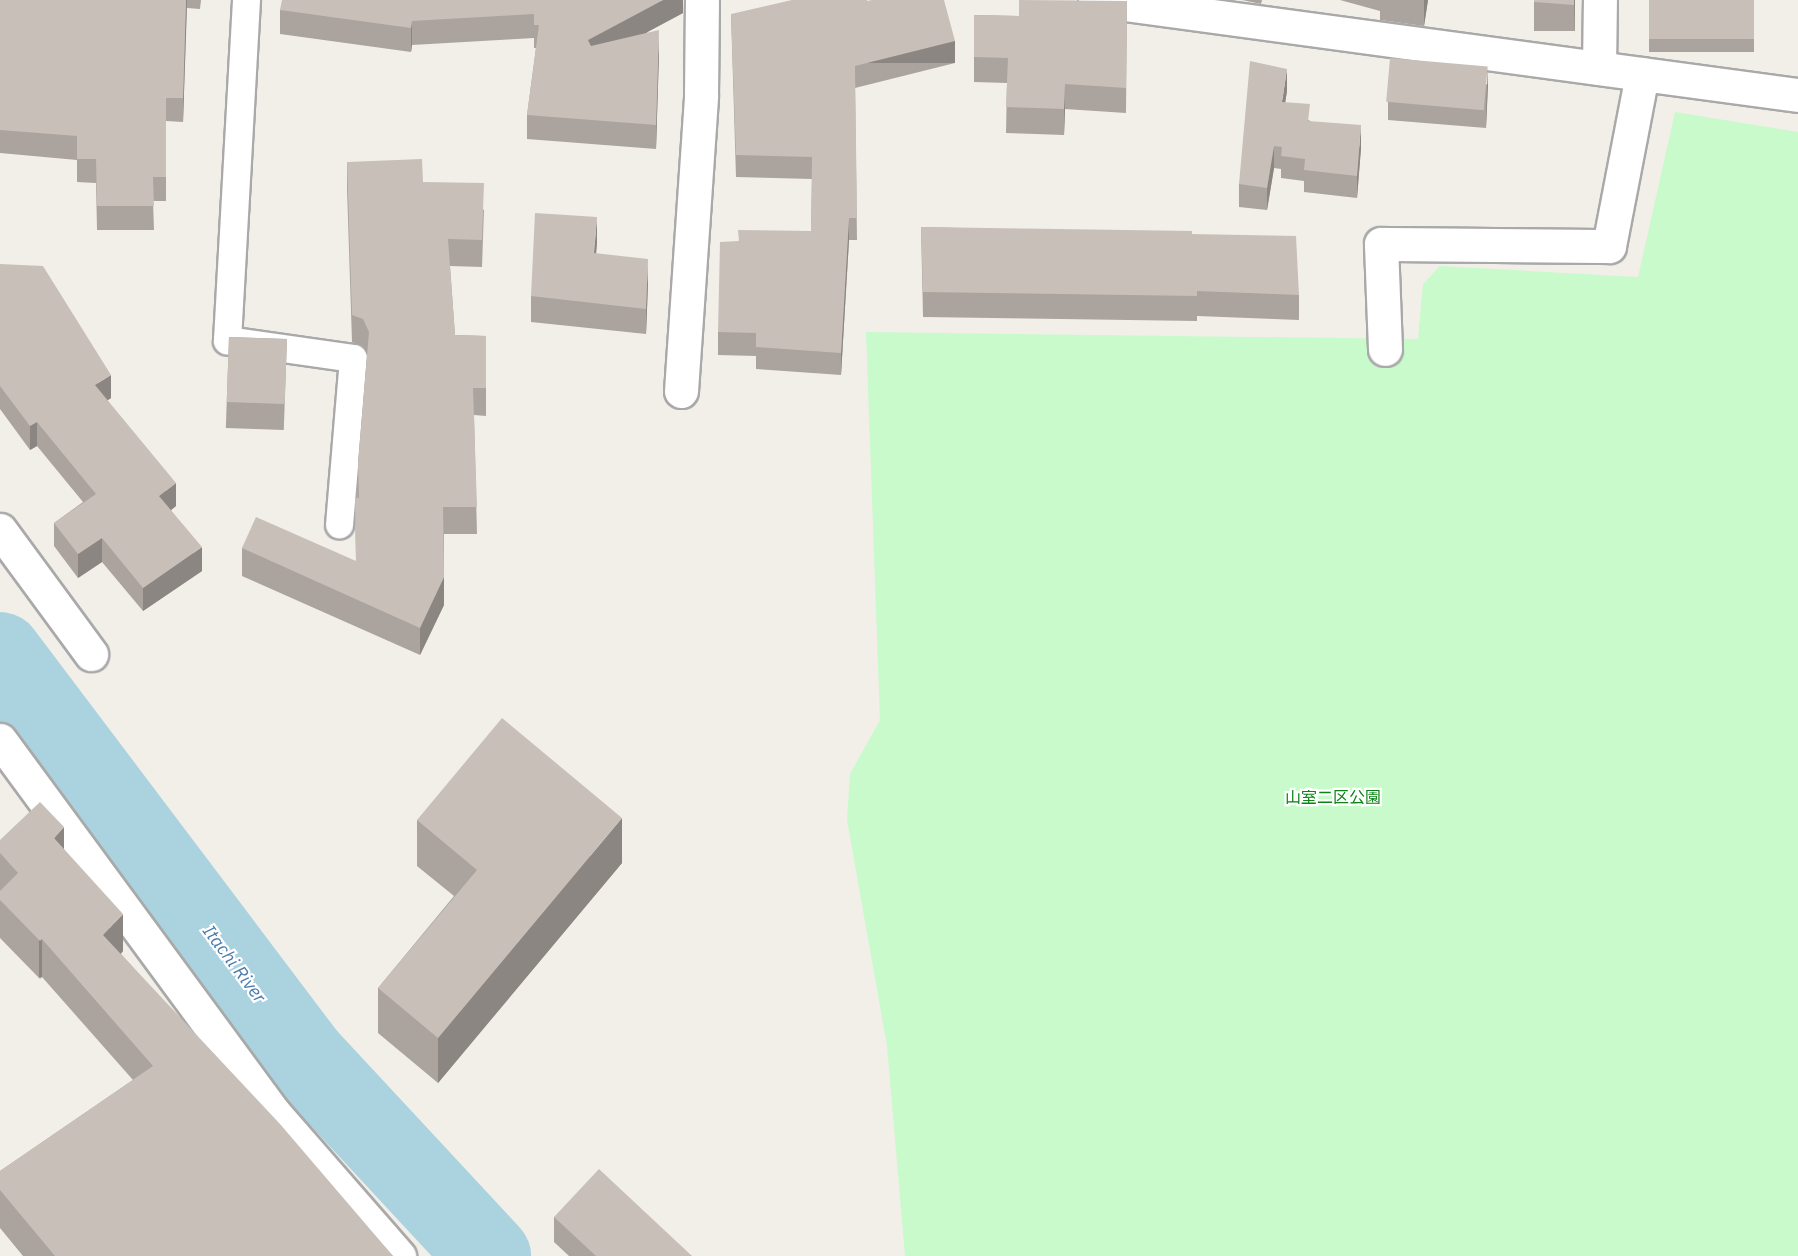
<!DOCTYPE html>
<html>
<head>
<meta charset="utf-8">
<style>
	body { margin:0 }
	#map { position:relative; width:1798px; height:1256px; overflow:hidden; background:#f2efe9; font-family:"IBM Plex Sans","Noto Sans JP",sans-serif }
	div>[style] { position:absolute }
	.park>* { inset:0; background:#c8facc }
	.river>* { height:84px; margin:-42px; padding:0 42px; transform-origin:42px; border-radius:42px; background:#aad3df }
	.roads { filter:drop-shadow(2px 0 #a9a9a9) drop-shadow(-2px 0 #a9a9a9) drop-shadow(0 2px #a9a9a9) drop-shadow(0 -2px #a9a9a9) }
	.service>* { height:27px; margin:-13.5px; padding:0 13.5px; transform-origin:13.5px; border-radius:13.5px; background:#fff }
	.minor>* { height:33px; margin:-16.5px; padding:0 16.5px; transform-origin:16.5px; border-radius:16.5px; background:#fff }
	.wall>* { inset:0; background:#aba49e; transform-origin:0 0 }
	.shaded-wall>* { inset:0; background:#8b8681; transform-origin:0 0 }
	.building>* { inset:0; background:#c7bfb8; transform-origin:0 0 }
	span { translate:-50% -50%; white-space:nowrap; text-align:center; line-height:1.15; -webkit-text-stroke:4.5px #fff; paint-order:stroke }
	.park-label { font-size:16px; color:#0c8416 }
	.water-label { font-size:18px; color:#4a7aab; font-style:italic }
</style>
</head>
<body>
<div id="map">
	<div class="park">
		<div style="clip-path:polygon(1675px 112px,1798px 132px,1798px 1256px,905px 1256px,887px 1046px,847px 820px,850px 774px,880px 720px,866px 332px,1418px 339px,1423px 284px,1440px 266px,1638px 277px)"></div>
	</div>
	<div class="river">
		<div style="left:0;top:654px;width:505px;rotate:52.97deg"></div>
		<div style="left:304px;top:1057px;width:272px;rotate:47.1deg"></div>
	</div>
	<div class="roads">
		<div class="service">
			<div style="left:246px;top:0;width:341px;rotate:93.2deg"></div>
			<div style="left:227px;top:340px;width:127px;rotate:8.1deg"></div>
			<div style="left:353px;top:358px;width:167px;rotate:94.8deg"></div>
		</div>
		<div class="minor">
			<div style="left:1095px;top:0;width:709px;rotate:7.7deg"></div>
			<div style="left:1599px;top:68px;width:68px;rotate:-89.2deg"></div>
			<div style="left:1385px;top:349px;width:105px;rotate:-92.2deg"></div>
			<div style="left:1381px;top:244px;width:228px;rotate:0.5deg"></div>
			<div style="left:1609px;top:246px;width:175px;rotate:-79.1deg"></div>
			<div style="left:681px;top:391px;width:297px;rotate:-86.1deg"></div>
			<div style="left:701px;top:95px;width:95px;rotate:-89.4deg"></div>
			<div style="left:0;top:530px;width:154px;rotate:53.7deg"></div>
			<div style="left:0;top:740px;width:464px;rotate:53.7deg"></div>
			<div style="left:275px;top:1114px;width:189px;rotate:48.9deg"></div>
		</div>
	</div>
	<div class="wall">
		<div style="clip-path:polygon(0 0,201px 0,200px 9px,187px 8px,183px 122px,166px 121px,166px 201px,153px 201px,154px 230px,97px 230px,96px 183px,77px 182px,77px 160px,0 153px)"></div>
		<div style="clip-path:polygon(683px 0,683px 13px,647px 32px,659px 53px,656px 149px,527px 139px,527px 115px,536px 48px,534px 48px,534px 38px,412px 45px,411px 52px,280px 34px,280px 10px)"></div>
		<div style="clip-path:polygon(1242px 0,1262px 0,1261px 4px)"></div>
		<div style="clip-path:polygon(1340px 0,1428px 0,1424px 26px,1380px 20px,1380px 11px)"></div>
		<div style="left:1534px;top:0;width:41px;height:31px"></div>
		<div style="left:1649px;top:0;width:105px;height:52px"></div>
		<div style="clip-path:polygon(1127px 1px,1126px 113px,1065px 109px,1064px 135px,1006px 133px,1007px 83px,974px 82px,974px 15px,1019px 16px)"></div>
		<div style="clip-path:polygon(731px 14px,955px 63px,855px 88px,857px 240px,849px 240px,841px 375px,756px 369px,756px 356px,718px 355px,718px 332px,738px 241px,811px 231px,812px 179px,736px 177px)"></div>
		<div style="clip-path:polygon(1488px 84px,1486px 128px,1388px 120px,1388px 102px)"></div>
		<div style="clip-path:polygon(1287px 91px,1285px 102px,1310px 121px,1361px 148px,1357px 198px,1304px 192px,1304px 181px,1281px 178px,1281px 169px,1274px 168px,1267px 210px,1239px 207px,1239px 184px)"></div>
		<div style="clip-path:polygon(347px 162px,423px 182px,484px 210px,482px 267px,450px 266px,455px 335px,486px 336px,486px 416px,474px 415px,477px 534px,444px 534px,444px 605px,420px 655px,242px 576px,242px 548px,356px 561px,355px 498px,358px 498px,358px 463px,367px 355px,363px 346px,352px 342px,347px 189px)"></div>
		<div style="clip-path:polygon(921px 227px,1192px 234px,1299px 295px,1299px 320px,1197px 316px,1197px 321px,923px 317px)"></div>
		<div style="clip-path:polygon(597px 243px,596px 253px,648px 284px,646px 334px,531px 322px,531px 296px)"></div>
		<div style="clip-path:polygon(0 264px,111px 398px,107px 400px,176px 506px,171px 510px,202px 571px,143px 611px,102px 562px,78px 578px,54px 546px,54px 523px,83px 502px,37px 446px,30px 450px,0 409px)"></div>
		<div style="left:229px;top:337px;width:58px;height:91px;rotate:2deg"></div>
		<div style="clip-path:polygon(417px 820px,622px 863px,438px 1083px,378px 1033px,378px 988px,454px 896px,417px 866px)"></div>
		<div style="clip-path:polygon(0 840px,64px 849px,123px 951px,121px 954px,393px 1256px,23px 1256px,0 1228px,0 1171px,133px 1080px,42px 977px,40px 979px,0 938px)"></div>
		<div style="clip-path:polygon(554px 1217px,692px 1256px,569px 1256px,554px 1242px)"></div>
	</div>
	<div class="shaded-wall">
		<div style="clip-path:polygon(186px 0,187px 0,183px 122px,183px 98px)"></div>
		<div style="clip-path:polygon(663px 0,683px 0,683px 13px,588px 64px,588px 40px)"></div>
		<div style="clip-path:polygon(1424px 0,1428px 0,1424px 26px)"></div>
		<div style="clip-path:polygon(1574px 0,1575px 0,1574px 35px)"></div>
		<div style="clip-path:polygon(412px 21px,412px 45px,411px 52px,411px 28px)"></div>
		<div style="clip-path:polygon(659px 30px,659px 53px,656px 149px,656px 125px)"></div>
		<div style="left:955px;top:41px;width:22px;height:103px;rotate:90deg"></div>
		<div style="clip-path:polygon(1488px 66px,1488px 84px,1486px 128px,1486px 109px)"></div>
		<div style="clip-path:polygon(1287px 69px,1287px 91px,1282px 124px,1282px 102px)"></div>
		<div style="clip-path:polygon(1065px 84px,1065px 109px,1064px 135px,1064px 109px)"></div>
		<div style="clip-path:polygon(1361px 125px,1361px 148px,1357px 198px,1357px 176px)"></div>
		<div style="clip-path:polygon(1274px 146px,1274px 168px,1267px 210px,1267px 188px)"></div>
		<div style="clip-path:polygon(597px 217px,597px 243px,594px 278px,594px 253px)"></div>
		<div style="clip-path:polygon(849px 218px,849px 240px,841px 375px,841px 353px)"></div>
		<div style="clip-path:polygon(648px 259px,648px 284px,646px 334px,646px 309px)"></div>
		<div style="clip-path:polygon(111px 375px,111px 398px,95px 409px,95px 385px)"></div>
		<div style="clip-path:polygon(37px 422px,37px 446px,30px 450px,30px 426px)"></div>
		<div style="clip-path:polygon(176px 483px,176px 506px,159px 520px,159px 496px)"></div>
		<div style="clip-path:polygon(102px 538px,102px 562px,78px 578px,78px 554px)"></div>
		<div style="clip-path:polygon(202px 547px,202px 571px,143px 611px,143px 588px)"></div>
		<div style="clip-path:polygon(444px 577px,444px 605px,420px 655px,420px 628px)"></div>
		<div style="clip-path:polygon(622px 818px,622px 863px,438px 1083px,438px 1038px)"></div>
		<div style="clip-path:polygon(64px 827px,64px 865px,54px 838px)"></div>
		<div style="clip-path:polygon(123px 914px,123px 951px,103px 973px,103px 935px)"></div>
		<div style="left:42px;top:939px;width:38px;height:3px;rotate:90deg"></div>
	</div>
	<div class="building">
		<div style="clip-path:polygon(0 0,186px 0,183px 98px,166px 98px,166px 177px,153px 177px,154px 206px,97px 206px,96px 159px,77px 159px,77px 136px,0 130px)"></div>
		<div style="clip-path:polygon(282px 0,663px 0,588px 40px,591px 46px,659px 30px,656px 125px,527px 115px,539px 25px,534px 25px,534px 14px,412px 21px,411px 28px,280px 10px)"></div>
		<div style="clip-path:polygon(792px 0,867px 0,867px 1px,872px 0,944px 0,955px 41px,855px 66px,857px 218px,849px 218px,841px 353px,756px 347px,756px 333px,718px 332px,720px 242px,739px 241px,738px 230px,811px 231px,812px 157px,736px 155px,731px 14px)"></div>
		<div style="clip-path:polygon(1019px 0,1127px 1px,1126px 88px,1065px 84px,1064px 109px,1006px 107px,1008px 58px,974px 57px,974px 15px,1019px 16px)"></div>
		<div style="clip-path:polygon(1534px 0,1574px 0,1574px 5px,1534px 2px)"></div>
		<div style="left:1649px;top:0;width:105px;height:39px"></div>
		<div style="left:1390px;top:58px;width:98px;height:44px;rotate:5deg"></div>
		<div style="clip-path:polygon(1250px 61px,1287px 69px,1282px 102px,1310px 104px,1308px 121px,1361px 125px,1357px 176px,1304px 170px,1305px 159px,1281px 156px,1282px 147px,1274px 146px,1267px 188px,1239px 184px)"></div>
		<div style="clip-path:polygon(422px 159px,423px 182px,484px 183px,482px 240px,448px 239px,455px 335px,486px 336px,486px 388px,473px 388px,477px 507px,443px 507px,444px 577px,420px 628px,242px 548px,256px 517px,356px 561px,355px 498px,359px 498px,358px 463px,369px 332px,363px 319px,352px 315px,347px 162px)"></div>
		<div style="clip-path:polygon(535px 213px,597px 217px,594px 253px,648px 259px,646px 309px,531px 296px)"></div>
		<div style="clip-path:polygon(921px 227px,1192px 231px,1192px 234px,1296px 236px,1299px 295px,1197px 291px,1197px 296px,923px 292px)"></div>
		<div style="clip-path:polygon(0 264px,43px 266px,111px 375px,95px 385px,176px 483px,159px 496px,202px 547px,143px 588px,102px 538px,78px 554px,54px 523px,96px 494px,37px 422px,30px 426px,0 386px)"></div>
		<div style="left:229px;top:337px;width:58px;height:65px;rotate:2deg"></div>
		<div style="clip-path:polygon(502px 718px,622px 818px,438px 1038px,378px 988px,477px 870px,417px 820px)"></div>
		<div style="clip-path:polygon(40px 802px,64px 827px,54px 838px,123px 914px,103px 935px,280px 1124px,393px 1256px,55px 1256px,0 1190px,0 1171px,153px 1066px,42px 939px,40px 941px,0 900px,0 891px,18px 873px,0 853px,0 840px)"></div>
		<div style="clip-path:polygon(599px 1169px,692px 1256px,596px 1256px,554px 1217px)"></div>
	</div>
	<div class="park-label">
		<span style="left:1333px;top:797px">山室二区公園</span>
	</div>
	<div class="water-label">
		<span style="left:234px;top:964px;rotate:53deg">Itachi River</span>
	</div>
</div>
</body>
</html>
